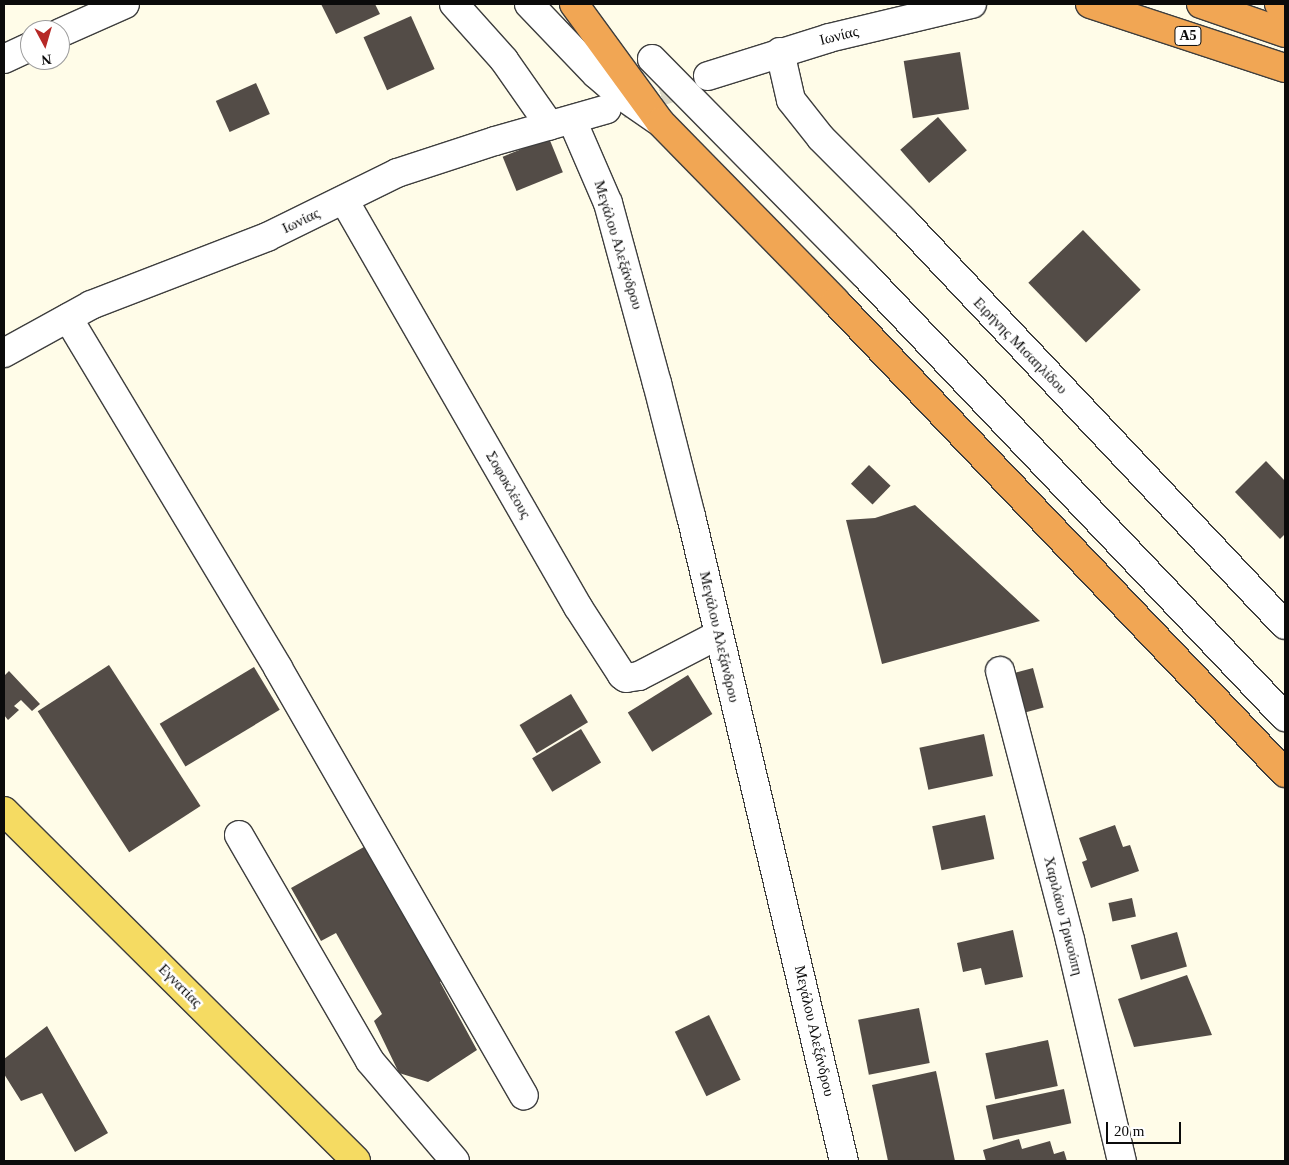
<!DOCTYPE html>
<html>
<head>
<meta charset="utf-8">
<style>
	body { margin:0 }
	#map { position:relative; width:1289px; height:1165px; overflow:hidden; background:#fffce8; font-family:"Times New Roman",serif }
	div>[style] { position:absolute }
	.building>* { inset:0; background:#534c47; transform-origin:0 0 }
	.minor-tunnel>* { height:28px; margin-top:-14px; transform-origin:0; background:repeating-linear-gradient(90deg,#dad8c7 0 28px,transparent 0 42px) }
	.roads { filter:drop-shadow(1px 0 #3e3e3e) drop-shadow(-1px 0 #3e3e3e) drop-shadow(0 1px #3e3e3e) drop-shadow(0 -1px #3e3e3e) }
	.minor>* { height:28px; margin:-14px; padding:0 14px; transform-origin:14px; border-radius:14px; background:#fff }
	.major>* { height:28px; margin:-14px; padding:0 14px; transform-origin:14px; border-radius:14px; background:#f5db62 }
	.highway>* { height:28px; margin:-14px; padding:0 14px; transform-origin:14px; border-radius:14px; background:#f1a654 }
	span { translate:-50% -50%; white-space:nowrap; text-align:center; line-height:1.15; -webkit-text-stroke:5px #fff; paint-order:stroke }
	.shield-label span { padding:1px 4px; background:#fff; border:1px solid; border-radius:4px; -webkit-text-stroke-width:0 }
	.shield-label { font-size:14px; color:#0b0b0b; font-weight:700 }
	.street-label { font-size:15px; color:#0b0b0b }
	.frame { position:absolute; inset:0; border:5px solid #0b0b0b; pointer-events:none }
	.north { position:absolute; left:20px; top:20px; width:50px; height:50px; box-sizing:border-box; background:#fff; border:1px solid #9d9d9d; border-radius:50%; rotate:174deg; font-size:14px; font-weight:700; line-height:20px; text-align:center; color:#0b0b0b }
	.north::after { content:''; display:block; margin:auto; width:18px; height:22px; background:#b62927; clip-path:polygon(50% 0,100% 100%,50% 72%,0 100%) }
	.scale { position:absolute; left:1106px; top:1122px; width:75px; height:22px; box-sizing:border-box; border:2px solid #0b0b0b; border-top:0; padding-left:6px; font-size:15px; line-height:18px; white-space:nowrap; color:#0b0b0b; -webkit-text-stroke:4px #fff; paint-order:stroke }
</style>
</head>
<body>
<div id="map">
	<div class="building">
		<div style="clip-path:polygon(321px 4px,375px 4px,380px 14px,336px 34px)"></div>
		<div style="left:411px;top:16px;width:58px;height:52px;rotate:66deg"></div>
		<div style="left:960px;top:52px;width:58px;height:57px;rotate:81deg"></div>
		<div style="left:256px;top:83px;width:34px;height:44px;rotate:66deg"></div>
		<div style="left:938px;top:117px;width:44px;height:50px;rotate:49deg"></div>
		<div style="left:549px;top:138px;width:37px;height:50px;rotate:68deg"></div>
		<div style="left:1083px;top:230px;width:83px;height:76px;rotate:46deg"></div>
		<div style="clip-path:polygon(1266px 461px,1285px 481px,1285px 534px,1280px 539px,1235px 492px)"></div>
		<div style="left:869px;top:465px;width:30px;height:26px;rotate:44deg"></div>
		<div style="clip-path:polygon(915px 505px,1040px 621px,882px 664px,846px 520px,875px 518px)"></div>
		<div style="left:109px;top:665px;width:168px;height:85px;rotate:57deg"></div>
		<div style="left:254px;top:667px;width:50px;height:110px;rotate:59deg"></div>
		<div style="left:1033px;top:668px;width:41px;height:26px;rotate:75deg"></div>
		<div style="clip-path:polygon(9px 671px,40px 704px,32px 711px,21px 700px,14px 706px,19px 710px,8px 720px,4px 715px,4px 676px)"></div>
		<div style="left:688px;top:675px;width:46px;height:71px;rotate:58deg"></div>
		<div style="left:571px;top:694px;width:33px;height:60px;rotate:59deg"></div>
		<div style="left:581px;top:729px;width:39px;height:57px;rotate:59deg"></div>
		<div style="left:984px;top:734px;width:43px;height:66px;rotate:78deg"></div>
		<div style="left:985px;top:815px;width:45px;height:54px;rotate:78deg"></div>
		<div style="clip-path:polygon(1115px 825px,1123px 847px,1130px 845px,1139px 871px,1091px 888px,1082px 862px,1087px 860px,1079px 838px)"></div>
		<div style="clip-path:polygon(371px 843px,448px 977px,440px 982px,477px 1050px,428px 1082px,399px 1073px,374px 1021px,382px 1014px,336px 933px,321px 941px,291px 888px)"></div>
		<div style="left:1132px;top:898px;width:19px;height:24px;rotate:78deg"></div>
		<div style="clip-path:polygon(1013px 930px,1023px 977px,985px 985px,981px 968px,963px 972px,957px 943px)"></div>
		<div style="left:1177px;top:932px;width:36px;height:48px;rotate:74deg"></div>
		<div style="clip-path:polygon(1187px 975px,1212px 1035px,1134px 1047px,1118px 999px)"></div>
		<div style="left:919px;top:1008px;width:56px;height:62px;rotate:79deg"></div>
		<div style="left:709px;top:1015px;width:72px;height:38px;rotate:64deg"></div>
		<div style="clip-path:polygon(47px 1026px,108px 1133px,75px 1152px,42px 1093px,21px 1101px,4px 1074px,4px 1059px)"></div>
		<div style="left:1048px;top:1040px;width:47px;height:64px;rotate:78deg"></div>
		<div style="clip-path:polygon(936px 1071px,955px 1161px,888px 1161px,872px 1085px)"></div>
		<div style="left:1064px;top:1089px;width:35px;height:80px;rotate:78deg"></div>
		<div style="clip-path:polygon(1019px 1139px,1022px 1149px,1050px 1141px,1054px 1154px,1064px 1151px,1067px 1161px,986px 1161px,983px 1150px)"></div>
	</div>
	<div class="minor-tunnel">
		<div style="left:620px;top:105px;width:93px;rotate:-18.2deg"></div>
	</div>
	<div class="roads">
		<div class="minor">
			<div style="left:454px;top:4px;width:75px;rotate:48.2deg"></div>
			<div style="left:504px;top:60px;width:80px;rotate:55.1deg"></div>
			<div style="left:529px;top:4px;width:97px;rotate:46.3deg"></div>
			<div style="left:596px;top:74px;width:29px;rotate:41deg"></div>
			<div style="left:618px;top:93px;width:47px;rotate:34.7deg"></div>
			<div style="left:60px;top:33px;width:71px;rotate:-24deg"></div>
			<div style="left:780px;top:52px;width:49px;rotate:77.1deg"></div>
			<div style="left:791px;top:100px;width:48px;rotate:51.7deg"></div>
			<div style="left:821px;top:138px;width:117px;rotate:45deg"></div>
			<div style="left:904px;top:221px;width:555px;rotate:46.68deg"></div>
			<div style="left:4px;top:59px;width:29px;rotate:-25deg"></div>
			<div style="left:652px;top:59px;width:303px;rotate:45.4deg"></div>
			<div style="left:865px;top:275px;width:610px;rotate:46.46deg"></div>
			<div style="left:708px;top:76px;width:127px;rotate:-17.4deg"></div>
			<div style="left:829px;top:38px;width:147px;rotate:-13.4deg"></div>
			<div style="left:572px;top:120px;width:90px;rotate:66.6deg"></div>
			<div style="left:608px;top:203px;width:187px;rotate:74.8deg"></div>
			<div style="left:657px;top:383px;width:137px;rotate:75.7deg"></div>
			<div style="left:691px;top:516px;width:663px;rotate:76.66deg"></div>
			<div style="left:344px;top:200px;width:469px;rotate:60.1deg"></div>
			<div style="left:578px;top:607px;width:81px;rotate:57.1deg"></div>
			<div style="left:622px;top:675px;width:5px;rotate:37deg"></div>
			<div style="left:626px;top:678px;width:13px;rotate:-9deg"></div>
			<div style="left:639px;top:676px;width:89px;rotate:-27.4deg"></div>
			<div style="left:68px;top:318px;width:408px;rotate:59deg"></div>
			<div style="left:278px;top:668px;width:493px;rotate:60.1deg"></div>
			<div style="left:4px;top:353px;width:99px;rotate:-28.9deg"></div>
			<div style="left:91px;top:305px;width:189px;rotate:-21.1deg"></div>
			<div style="left:267px;top:237px;width:145px;rotate:-26.2deg"></div>
			<div style="left:397px;top:173px;width:103px;rotate:-18.1deg"></div>
			<div style="left:495px;top:141px;width:116px;rotate:-15.9deg"></div>
			<div style="left:1000px;top:671px;width:278px;rotate:75.4deg"></div>
			<div style="left:1070px;top:940px;width:227px;rotate:76.8deg"></div>
			<div style="left:239px;top:835px;width:261px;rotate:59.9deg"></div>
			<div style="left:370px;top:1061px;width:131px;rotate:49.6deg"></div>
		</div>
		<div class="major">
			<div style="left:4px;top:811px;width:496px;rotate:44.8deg"></div>
		</div>
		<div class="highway">
			<div style="left:574px;top:4px;width:146px;rotate:53.9deg"></div>
			<div style="left:660px;top:122px;width:250px;rotate:45.6deg"></div>
			<div style="left:835px;top:301px;width:652px;rotate:46.37deg"></div>
			<div style="left:1090px;top:4px;width:205px;rotate:18.2deg"></div>
			<div style="left:1201px;top:4px;width:89px;rotate:19deg"></div>
			<div style="left:1279px;top:4px;width:6px;rotate:9deg"></div>
		</div>
	</div>
	<div class="shield-label">
		<span style="left:1188px;top:36px">Α5</span>
	</div>
	<div class="street-label">
		<span style="left:839px;top:36px;rotate:-14deg">Ιωνίας</span>
		<span style="left:301px;top:221px;rotate:-26deg">Ιωνίας</span>
		<span style="left:618px;top:245px;rotate:73deg">Μεγάλου Αλεξάνδρου</span>
		<span style="left:1020px;top:346px;rotate:46deg">Ειρήνης Μισαηλίδου</span>
		<span style="left:508px;top:485px;rotate:60deg">Σοφοκλέους</span>
		<span style="left:719px;top:637px;rotate:77deg">Μεγάλου Αλεξάνδρου</span>
		<span style="left:1063px;top:916px;rotate:76deg">Χαριλάου Τρικούπη</span>
		<span style="left:180px;top:986px;rotate:45deg">Εγνατίας</span>
		<span style="left:814px;top:1031px;rotate:77deg">Μεγάλου Αλεξάνδρου</span>
	</div>
	<div class="frame"></div>
	<div class="north">N</div>
	<div class="scale">20 m</div>
</div>
</body>
</html>
